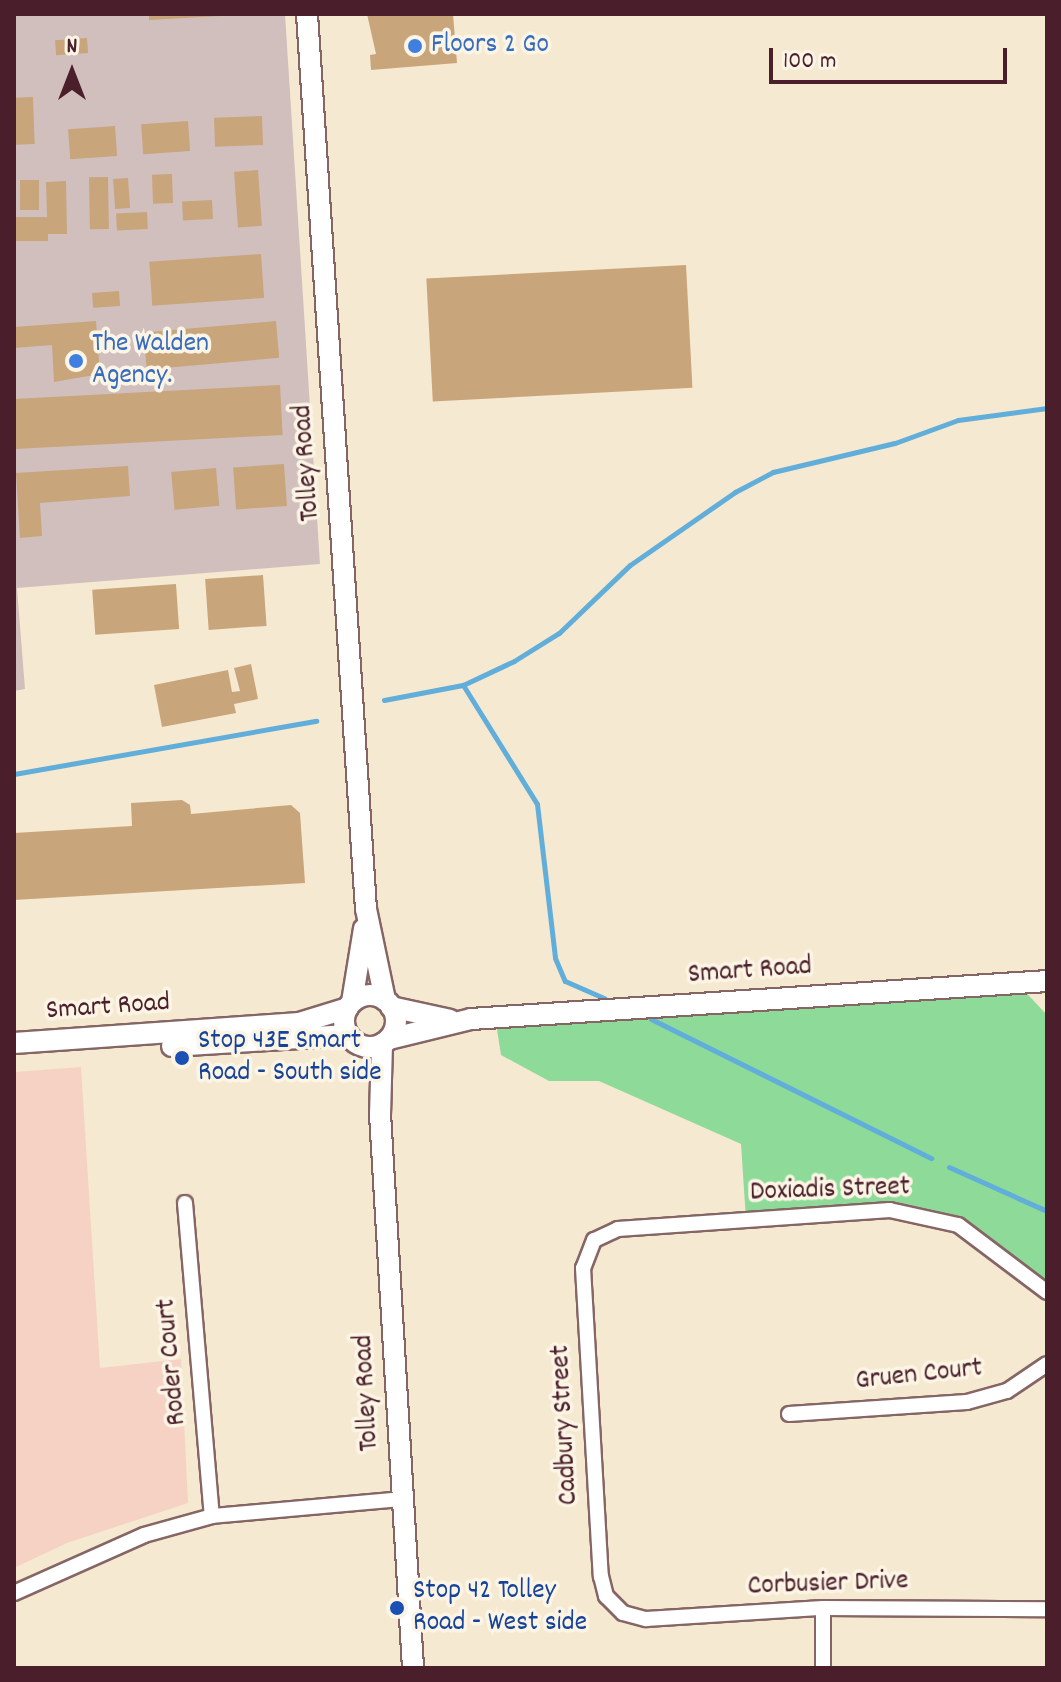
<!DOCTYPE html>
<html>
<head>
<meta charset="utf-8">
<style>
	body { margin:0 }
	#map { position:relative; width:1061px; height:1682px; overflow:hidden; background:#f6e9d1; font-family:Dekko,sans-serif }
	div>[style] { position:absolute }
	.built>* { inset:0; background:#f6d2c4 }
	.industrial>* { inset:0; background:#d1bfbe }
	.green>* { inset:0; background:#8edb99 }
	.stream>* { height:5px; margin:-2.5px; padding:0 2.5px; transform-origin:2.5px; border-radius:2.5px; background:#60aed9 }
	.building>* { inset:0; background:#c9a57b; transform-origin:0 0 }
	.roads { filter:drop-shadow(2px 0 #866665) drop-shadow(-2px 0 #866665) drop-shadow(0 2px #866665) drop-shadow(0 -2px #866665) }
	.street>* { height:14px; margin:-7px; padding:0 7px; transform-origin:7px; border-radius:7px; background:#fff }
	.secondary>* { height:20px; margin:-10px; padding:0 10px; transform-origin:10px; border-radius:10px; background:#fff }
	.secondary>.ring { margin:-10px; padding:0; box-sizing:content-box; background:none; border:20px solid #fff; border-radius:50% }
	.dots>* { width:22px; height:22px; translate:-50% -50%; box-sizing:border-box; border:4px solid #fcf5e5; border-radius:50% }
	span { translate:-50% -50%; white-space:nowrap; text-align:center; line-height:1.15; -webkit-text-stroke:7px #fcf5e5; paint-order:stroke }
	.shop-label { font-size:28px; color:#366cbe }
	.left { translate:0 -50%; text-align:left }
	.street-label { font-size:28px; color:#4a1f2b }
	.transit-label { font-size:28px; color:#164399 }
	.frame { position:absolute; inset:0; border:16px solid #4a1f2b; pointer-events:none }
	.north { position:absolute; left:32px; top:32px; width:80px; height:80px; -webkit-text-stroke:6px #fcf5e5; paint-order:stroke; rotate:0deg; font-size:22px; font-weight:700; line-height:32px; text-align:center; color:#4a1f2b }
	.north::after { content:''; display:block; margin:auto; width:28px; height:36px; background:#4a1f2b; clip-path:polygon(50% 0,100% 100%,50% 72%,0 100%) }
	.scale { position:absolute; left:769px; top:48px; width:238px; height:36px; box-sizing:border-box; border:4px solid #4a1f2b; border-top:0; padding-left:10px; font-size:24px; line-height:28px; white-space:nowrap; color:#4a1f2b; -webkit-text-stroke:6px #fcf5e5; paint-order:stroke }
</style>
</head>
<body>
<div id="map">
	<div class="built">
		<div style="clip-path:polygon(81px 1067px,100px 1368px,181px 1359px,188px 1503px,67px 1543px,14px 1568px,14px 1072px)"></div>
	</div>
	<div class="industrial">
		<div style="clip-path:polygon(14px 14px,285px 14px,320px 564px,17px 588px,25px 689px,14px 691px)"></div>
	</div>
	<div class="green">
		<div style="clip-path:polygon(1017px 983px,1047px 1015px,1047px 1292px,989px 1243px,915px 1212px,746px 1220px,741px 1144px,599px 1081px,549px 1081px,501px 1055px,495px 1017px)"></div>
	</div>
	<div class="stream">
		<div style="left:463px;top:685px;width:140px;rotate:58.1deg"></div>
		<div style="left:537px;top:804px;width:155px;rotate:83.3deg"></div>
		<div style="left:555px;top:958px;width:25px;rotate:67deg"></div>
		<div style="left:565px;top:981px;width:43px;rotate:23.6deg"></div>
		<div style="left:384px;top:700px;width:80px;rotate:-10.8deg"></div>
		<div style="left:463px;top:685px;width:56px;rotate:-25.2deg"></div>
		<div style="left:514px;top:661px;width:53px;rotate:-31.9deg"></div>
		<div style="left:559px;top:633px;width:98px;rotate:-43.8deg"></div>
		<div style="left:630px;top:565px;width:128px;rotate:-34.8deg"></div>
		<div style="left:735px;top:492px;width:43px;rotate:-27.8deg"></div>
		<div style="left:773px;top:472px;width:125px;rotate:-13.4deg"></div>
		<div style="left:895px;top:443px;width:67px;rotate:-20.1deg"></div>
		<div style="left:958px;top:420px;width:90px;rotate:-7.7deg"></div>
		<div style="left:14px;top:774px;width:307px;rotate:-10deg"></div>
		<div style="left:651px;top:1019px;width:313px;rotate:26.4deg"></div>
		<div style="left:949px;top:1167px;width:107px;rotate:24.2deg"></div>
	</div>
	<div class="building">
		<div style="clip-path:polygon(149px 14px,220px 14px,220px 16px,149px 20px)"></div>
		<div style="clip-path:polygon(367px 14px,453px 14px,457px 63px,371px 70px,370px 55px,376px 54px)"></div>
		<div style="left:87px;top:38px;width:15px;height:32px;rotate:86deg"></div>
		<div style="left:33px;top:97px;width:47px;height:19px;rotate:88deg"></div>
		<div style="left:262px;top:116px;width:29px;height:48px;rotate:88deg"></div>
		<div style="left:188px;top:121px;width:30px;height:47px;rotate:86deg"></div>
		<div style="left:115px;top:126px;width:30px;height:47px;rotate:86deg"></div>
		<div style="left:258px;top:170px;width:56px;height:24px;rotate:86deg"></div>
		<div style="left:172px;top:174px;width:29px;height:20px;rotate:88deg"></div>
		<div style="left:108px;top:177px;width:52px;height:19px;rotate:89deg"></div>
		<div style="left:128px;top:178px;width:30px;height:15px;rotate:86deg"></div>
		<div style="left:20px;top:180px;width:19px;height:30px"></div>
		<div style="clip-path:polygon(66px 181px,67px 234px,48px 234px,48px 241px,14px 241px,14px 217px,47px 217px,46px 182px)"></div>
		<div style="left:212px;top:200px;width:19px;height:30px;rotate:87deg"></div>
		<div style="left:147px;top:212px;width:17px;height:31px;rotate:87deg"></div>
		<div style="left:261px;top:254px;width:44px;height:112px;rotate:86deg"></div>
		<div style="left:686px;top:265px;width:123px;height:260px;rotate:87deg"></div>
		<div style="left:119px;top:291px;width:15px;height:27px;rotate:86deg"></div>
		<div style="clip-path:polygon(96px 321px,100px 374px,54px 382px,52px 345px,14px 348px,14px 327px)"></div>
		<div style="left:276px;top:321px;width:37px;height:133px;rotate:85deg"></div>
		<div style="left:280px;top:385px;width:50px;height:267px;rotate:87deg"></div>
		<div style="left:284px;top:464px;width:42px;height:51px;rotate:86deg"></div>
		<div style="clip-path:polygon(128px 466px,130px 496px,40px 503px,42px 536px,20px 538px,16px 473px)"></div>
		<div style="left:216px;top:468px;width:38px;height:45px;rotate:85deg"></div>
		<div style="left:263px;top:575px;width:51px;height:58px;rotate:86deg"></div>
		<div style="left:176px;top:584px;width:45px;height:84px;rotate:86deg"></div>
		<div style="clip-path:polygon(251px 664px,258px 699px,234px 704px,236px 713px,162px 727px,154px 685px,228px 670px,232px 692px,240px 691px,234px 668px)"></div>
		<div style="clip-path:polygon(182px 800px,190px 805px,191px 814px,291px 805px,300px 813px,305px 883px,14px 900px,14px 833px,132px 826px,131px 803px)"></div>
	</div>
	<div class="roads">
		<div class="street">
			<div style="left:185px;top:1203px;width:314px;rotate:85.1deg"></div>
			<div style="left:1047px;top:1292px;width:111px;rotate:-143deg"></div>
			<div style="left:958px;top:1225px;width:70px;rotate:-167.6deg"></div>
			<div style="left:890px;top:1210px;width:273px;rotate:176deg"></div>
			<div style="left:618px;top:1229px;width:26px;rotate:155deg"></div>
			<div style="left:594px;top:1240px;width:30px;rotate:111deg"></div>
			<div style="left:583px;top:1268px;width:309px;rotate:86.7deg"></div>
			<div style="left:601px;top:1576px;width:21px;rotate:76deg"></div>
			<div style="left:606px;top:1596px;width:24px;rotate:45deg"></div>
			<div style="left:623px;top:1613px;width:24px;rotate:15deg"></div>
			<div style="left:646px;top:1619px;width:177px;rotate:-3.6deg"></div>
			<div style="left:823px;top:1608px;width:224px;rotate:0.3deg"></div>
			<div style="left:789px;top:1414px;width:178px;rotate:-3.9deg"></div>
			<div style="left:967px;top:1402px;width:41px;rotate:-15.4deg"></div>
			<div style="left:1007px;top:1391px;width:48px;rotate:-34deg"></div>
			<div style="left:14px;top:1593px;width:142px;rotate:-24deg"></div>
			<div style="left:144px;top:1535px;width:71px;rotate:-15.6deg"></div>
			<div style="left:212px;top:1516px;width:191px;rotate:-5.1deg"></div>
			<div style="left:823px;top:1668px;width:60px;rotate:-90deg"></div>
		</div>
		<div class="secondary">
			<div style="left:307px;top:14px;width:897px;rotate:86.23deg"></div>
			<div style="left:366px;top:909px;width:93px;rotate:78.2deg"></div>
			<div class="ring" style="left:344px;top:995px;width:32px;height:32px"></div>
			<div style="left:352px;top:1002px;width:74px;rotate:-80.7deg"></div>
			<div style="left:391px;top:1007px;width:60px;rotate:12.4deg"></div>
			<div style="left:389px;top:1039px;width:84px;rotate:-13.7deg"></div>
			<div style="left:471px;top:1019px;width:577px;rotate:-3.77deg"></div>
			<div style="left:14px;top:1043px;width:286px;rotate:-4deg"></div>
			<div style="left:299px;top:1023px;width:51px;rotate:-17deg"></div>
			<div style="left:382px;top:1044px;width:70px;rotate:91.6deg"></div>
			<div style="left:380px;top:1114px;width:555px;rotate:86.59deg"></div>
			<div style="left:172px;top:1046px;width:176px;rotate:-3.6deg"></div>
		</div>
	</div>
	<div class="dots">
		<div style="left:415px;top:46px;background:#3f7fe0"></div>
		<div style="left:76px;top:361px;background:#3f7fe0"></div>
		<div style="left:182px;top:1058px;background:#1a4fb4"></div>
		<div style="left:397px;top:1608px;background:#1a4fb4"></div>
	</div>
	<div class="shop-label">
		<span class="left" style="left:431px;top:46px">Floors 2 Go</span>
		<span class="left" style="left:92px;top:361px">The Walden<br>Agency.</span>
	</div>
	<div class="street-label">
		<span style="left:308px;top:463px;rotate:-94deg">Tolley Road</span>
		<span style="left:750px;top:972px;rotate:-4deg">Smart Road</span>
		<span style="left:108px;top:1008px;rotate:-4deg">Smart Road</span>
		<span style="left:830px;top:1191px;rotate:-2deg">Doxiadis Street</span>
		<span style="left:173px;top:1362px;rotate:-95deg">Roder Court</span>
		<span style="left:919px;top:1376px;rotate:-6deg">Gruen Court</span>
		<span style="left:368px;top:1393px;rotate:-93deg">Tolley Road</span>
		<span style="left:566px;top:1425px;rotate:-93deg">Cadbury Street</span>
		<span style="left:828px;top:1585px;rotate:-2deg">Corbusier Drive</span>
	</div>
	<div class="transit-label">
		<span class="left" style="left:198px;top:1058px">Stop 43E Smart<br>Road - South side</span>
		<span class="left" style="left:413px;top:1608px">Stop 42 Tolley<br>Road - West side</span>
	</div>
	<div class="frame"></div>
	<div class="north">N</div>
	<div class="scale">100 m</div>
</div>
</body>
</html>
